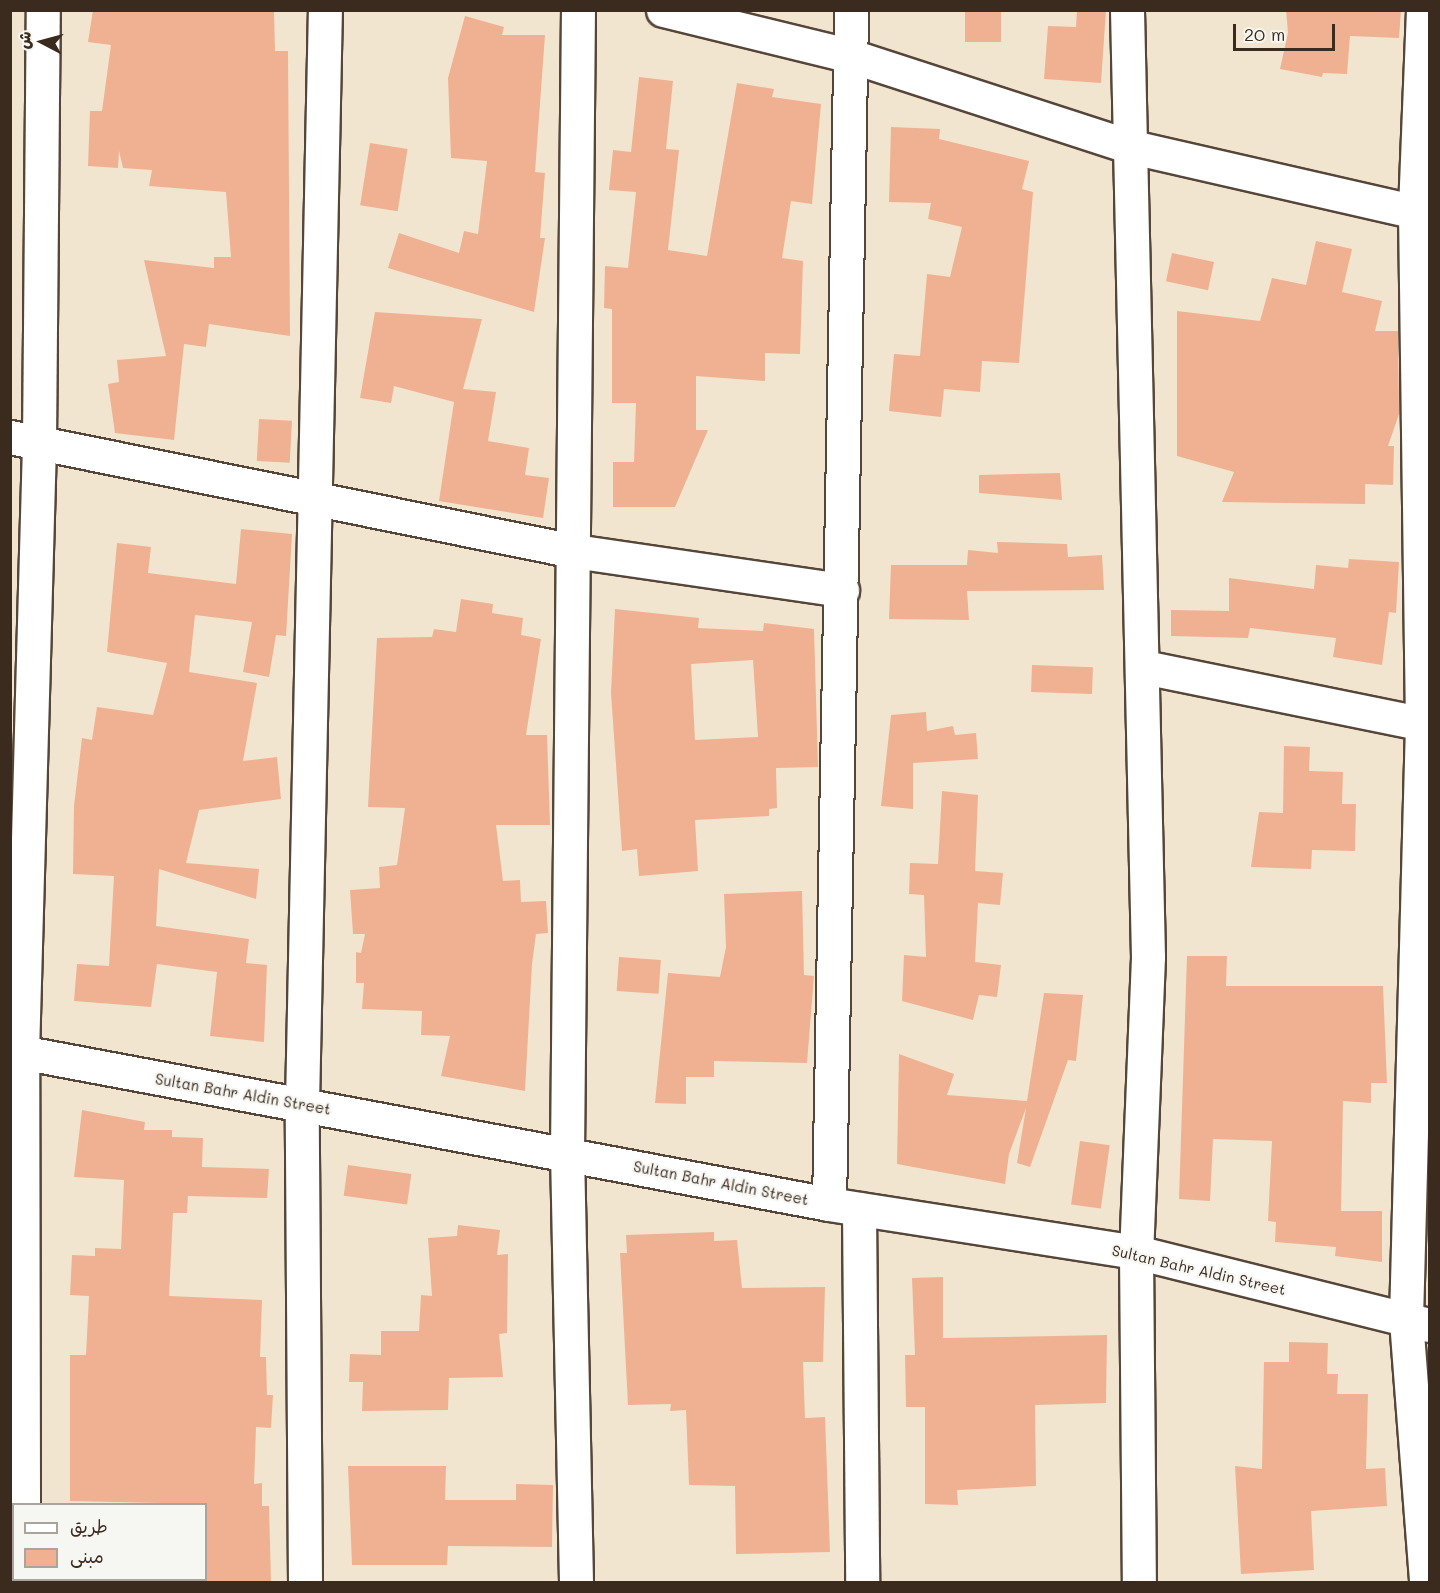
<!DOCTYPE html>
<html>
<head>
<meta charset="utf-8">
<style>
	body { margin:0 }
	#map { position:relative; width:1440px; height:1593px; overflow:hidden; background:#f2e5cf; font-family:Mali,"Playpen Sans Arabic",sans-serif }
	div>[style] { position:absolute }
	.building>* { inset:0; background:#efb192; transform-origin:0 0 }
	.roads { filter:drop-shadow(2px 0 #564639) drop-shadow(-2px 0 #564639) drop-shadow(0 2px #564639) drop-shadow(0 -2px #564639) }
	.minor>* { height:33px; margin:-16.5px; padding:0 16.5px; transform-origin:16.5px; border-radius:16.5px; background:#fff }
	span { translate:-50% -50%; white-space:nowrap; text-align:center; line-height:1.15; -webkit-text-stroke:4.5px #f6f6f2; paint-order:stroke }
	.street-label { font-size:15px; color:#3b2a1e }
	.frame { position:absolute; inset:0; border:12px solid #3b2a1e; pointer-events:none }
	.legend { position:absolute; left:12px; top:1503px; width:195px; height:78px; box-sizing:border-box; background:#f6f6f2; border:2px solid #aba49d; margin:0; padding:8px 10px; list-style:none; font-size:18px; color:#3b2a1e }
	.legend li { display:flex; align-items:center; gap:12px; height:30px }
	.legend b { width:30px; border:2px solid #aba49d }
	.north { position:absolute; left:12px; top:12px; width:60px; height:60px; -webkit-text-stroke:4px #f6f6f2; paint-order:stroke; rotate:276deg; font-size:16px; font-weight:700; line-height:24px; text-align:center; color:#3b2a1e }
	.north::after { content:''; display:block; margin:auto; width:21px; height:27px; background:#3b2a1e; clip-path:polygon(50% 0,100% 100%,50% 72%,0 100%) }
	.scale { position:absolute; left:1233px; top:24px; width:102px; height:27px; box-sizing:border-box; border:3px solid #3b2a1e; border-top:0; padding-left:8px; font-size:18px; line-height:21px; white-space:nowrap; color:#3b2a1e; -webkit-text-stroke:4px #f6f6f2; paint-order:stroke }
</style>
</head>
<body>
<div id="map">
	<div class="building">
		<div style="clip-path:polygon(93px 10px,274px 10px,275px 51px,288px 51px,290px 336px,209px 324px,206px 347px,184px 344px,174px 440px,115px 433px,108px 384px,119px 382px,117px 360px,166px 356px,144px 260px,214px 268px,214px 257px,231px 257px,226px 192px,149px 186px,152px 170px,123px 168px,119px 151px,118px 168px,88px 166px,90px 111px,102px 111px,111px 45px,88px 42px)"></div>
		<div style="left:965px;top:10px;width:36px;height:32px"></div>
		<div style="clip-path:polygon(1077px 10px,1106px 10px,1101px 83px,1044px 79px,1048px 26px,1076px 27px)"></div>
		<div style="clip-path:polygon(1286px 10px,1401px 10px,1399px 38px,1350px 36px,1347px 74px,1323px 73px,1322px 77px,1280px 69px,1288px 33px)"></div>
		<div style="clip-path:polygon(465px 16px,504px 27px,502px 35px,545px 35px,535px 172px,545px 173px,540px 238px,545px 238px,534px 312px,388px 268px,399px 233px,459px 253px,464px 231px,478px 234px,487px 161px,451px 158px,448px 78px)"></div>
		<div style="clip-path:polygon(639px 77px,673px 81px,666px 149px,679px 150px,668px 250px,707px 256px,737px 83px,774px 89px,772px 97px,821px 104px,812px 204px,791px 201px,782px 258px,803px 261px,800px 354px,765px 353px,765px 381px,696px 376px,696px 430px,708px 430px,675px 507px,613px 507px,613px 462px,634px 462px,636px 403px,612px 403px,612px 309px,604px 308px,605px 266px,628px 268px,636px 192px,609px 190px,613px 150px,631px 152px)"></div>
		<div style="clip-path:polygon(891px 127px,940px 129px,939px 139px,1029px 161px,1022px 189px,1033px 192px,1019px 363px,982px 361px,980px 392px,944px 389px,941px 417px,889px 411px,894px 354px,920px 356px,927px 274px,950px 277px,962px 227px,928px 219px,931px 203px,889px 202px)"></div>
		<div style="left:370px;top:143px;width:38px;height:63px;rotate:9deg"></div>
		<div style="clip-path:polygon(1316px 241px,1352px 249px,1342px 292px,1382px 301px,1375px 331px,1398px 331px,1399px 414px,1388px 446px,1394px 446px,1393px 485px,1365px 484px,1365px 504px,1222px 502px,1234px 472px,1177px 456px,1177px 311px,1260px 321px,1272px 278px,1306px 285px)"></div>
		<div style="left:1172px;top:253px;width:43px;height:29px;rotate:12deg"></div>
		<div style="clip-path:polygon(375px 312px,482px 319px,463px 389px,496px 392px,488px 441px,529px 448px,525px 475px,549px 478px,543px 518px,439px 501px,454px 402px,394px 386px,391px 403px,360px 398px)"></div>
		<div style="left:259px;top:419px;width:33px;height:42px;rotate:3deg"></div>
		<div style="clip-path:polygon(1060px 473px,1062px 500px,979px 493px,979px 475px)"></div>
		<div style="clip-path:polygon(241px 529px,292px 534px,286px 636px,276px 635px,269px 677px,243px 672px,252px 622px,195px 615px,189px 672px,257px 683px,243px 761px,277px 757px,281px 799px,199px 810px,186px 863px,259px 869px,256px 899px,159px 869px,156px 926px,249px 939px,246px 963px,267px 965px,264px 1042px,210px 1036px,217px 972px,157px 964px,151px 1007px,74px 1001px,77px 964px,109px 966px,114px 876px,73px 874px,74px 806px,82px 738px,92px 740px,97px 707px,153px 715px,167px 663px,107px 652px,117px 543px,151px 547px,148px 573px,236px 584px)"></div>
		<div style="clip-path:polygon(997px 542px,1067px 544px,1068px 557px,1102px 555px,1104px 590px,967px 591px,969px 620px,889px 619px,891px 565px,967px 565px,968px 550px,998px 553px)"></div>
		<div style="clip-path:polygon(1349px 559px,1399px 562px,1396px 613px,1389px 612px,1382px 665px,1333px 657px,1336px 638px,1250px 628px,1248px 638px,1171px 636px,1171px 610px,1229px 611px,1229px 578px,1314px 589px,1316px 565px,1348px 568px)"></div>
		<div style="clip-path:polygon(461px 599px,493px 604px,492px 613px,523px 618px,521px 635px,541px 639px,526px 735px,547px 735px,550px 825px,496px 825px,503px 881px,520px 880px,521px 902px,546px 901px,548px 933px,536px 934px,532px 964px,525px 1091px,441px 1076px,450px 1036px,421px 1035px,422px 1011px,362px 1009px,364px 983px,356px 983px,356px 952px,361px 953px,365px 934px,353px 934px,350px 890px,380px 888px,379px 867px,397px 865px,405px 808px,368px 807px,377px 638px,432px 637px,434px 629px,456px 632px)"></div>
		<div style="clip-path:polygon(evenodd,615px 609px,699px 618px,698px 628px,763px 631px,764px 623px,814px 629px,818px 767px,776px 768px,777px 808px,769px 809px,769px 816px,695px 820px,698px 871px,639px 876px,637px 849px,622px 851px,611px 693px,615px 609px,753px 660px,758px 737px,695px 740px,691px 664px,753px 660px)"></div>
		<div style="left:1032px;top:665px;width:61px;height:27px;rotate:2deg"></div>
		<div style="clip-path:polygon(926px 712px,927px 731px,953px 726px,955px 735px,976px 733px,978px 759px,913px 763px,913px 809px,881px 806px,891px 715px)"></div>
		<div style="clip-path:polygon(1284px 746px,1310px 747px,1309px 771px,1343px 772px,1342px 804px,1356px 804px,1355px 851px,1312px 850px,1311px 869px,1251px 867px,1259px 812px,1283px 813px)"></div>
		<div style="clip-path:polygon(942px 791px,978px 795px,975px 871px,1003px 873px,1000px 905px,978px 903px,975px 962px,1001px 965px,997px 997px,979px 995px,973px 1020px,902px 1001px,904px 955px,926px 957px,924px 895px,909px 894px,910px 863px,938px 864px)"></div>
		<div style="clip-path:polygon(802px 891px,804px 975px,814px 976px,807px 1063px,714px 1061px,714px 1077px,686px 1077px,686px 1104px,655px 1103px,668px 973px,720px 977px,726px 947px,724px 894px)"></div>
		<div style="clip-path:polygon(1187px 956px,1227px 956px,1226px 986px,1383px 986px,1387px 1083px,1371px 1083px,1371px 1103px,1343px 1101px,1341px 1211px,1382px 1211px,1382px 1262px,1335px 1256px,1336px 1247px,1275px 1242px,1276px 1222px,1268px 1221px,1272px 1141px,1213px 1139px,1210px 1201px,1179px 1199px)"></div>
		<div style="left:619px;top:957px;width:42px;height:34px;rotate:4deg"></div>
		<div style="clip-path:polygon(1044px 993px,1083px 995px,1076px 1061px,1068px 1060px,1030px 1167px,1017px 1163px,1026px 1108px,1009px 1154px,1005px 1184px,897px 1164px,899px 1054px,954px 1074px,947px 1095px,1027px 1101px)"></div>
		<div style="clip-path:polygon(82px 1110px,145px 1122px,144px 1130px,172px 1130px,172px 1137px,203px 1138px,202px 1167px,269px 1169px,267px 1198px,188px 1196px,187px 1213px,173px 1213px,169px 1296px,262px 1300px,260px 1357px,266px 1357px,267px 1395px,273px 1395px,271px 1428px,256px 1427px,254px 1484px,262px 1483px,262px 1506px,269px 1506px,271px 1582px,206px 1582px,206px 1504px,70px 1501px,70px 1355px,86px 1355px,89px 1296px,70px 1295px,72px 1255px,95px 1256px,95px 1248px,121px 1249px,124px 1180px,74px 1177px)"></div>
		<div style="left:1080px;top:1141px;width:30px;height:64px;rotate:8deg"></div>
		<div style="left:348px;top:1165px;width:64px;height:31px;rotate:8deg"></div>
		<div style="clip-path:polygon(458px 1225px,500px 1230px,497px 1255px,508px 1254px,507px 1333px,499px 1334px,503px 1377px,449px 1378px,448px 1410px,362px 1411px,363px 1382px,349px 1382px,350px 1354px,381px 1355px,381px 1331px,419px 1331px,421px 1295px,432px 1296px,428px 1238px,457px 1236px)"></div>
		<div style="clip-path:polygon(714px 1232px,714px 1241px,737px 1240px,742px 1288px,825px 1287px,823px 1362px,803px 1362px,805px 1418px,825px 1417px,830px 1552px,736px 1554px,735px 1486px,689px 1485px,686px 1410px,670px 1411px,671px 1404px,628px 1405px,620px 1253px,627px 1253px,626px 1235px)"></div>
		<div style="clip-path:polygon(943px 1277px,943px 1338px,1107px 1335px,1106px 1403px,1035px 1405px,1036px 1486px,957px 1490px,958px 1505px,925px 1504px,925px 1407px,906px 1407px,905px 1355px,915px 1355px,912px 1278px)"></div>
		<div style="clip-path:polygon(1289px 1342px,1328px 1343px,1327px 1374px,1338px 1374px,1337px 1394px,1368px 1394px,1366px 1469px,1385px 1468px,1387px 1506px,1311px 1511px,1314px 1570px,1241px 1574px,1235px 1466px,1262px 1469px,1264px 1362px,1289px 1362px)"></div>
		<div style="clip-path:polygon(348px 1466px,446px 1466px,445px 1500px,516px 1500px,516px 1484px,553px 1485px,552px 1547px,448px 1546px,447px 1565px,352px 1565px)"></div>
	</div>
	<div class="roads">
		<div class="minor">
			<div style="left:663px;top:10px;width:194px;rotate:13.7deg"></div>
			<div style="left:851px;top:56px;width:291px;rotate:18deg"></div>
			<div style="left:1128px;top:146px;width:310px;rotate:12.9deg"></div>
			<div style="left:1127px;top:10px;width:947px;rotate:88.73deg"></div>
			<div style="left:1148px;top:957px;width:295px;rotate:92.3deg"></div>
			<div style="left:1136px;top:1252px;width:330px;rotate:89.5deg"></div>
			<div style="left:1423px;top:10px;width:201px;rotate:92.3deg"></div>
			<div style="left:1415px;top:211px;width:513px;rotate:89.22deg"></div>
			<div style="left:1422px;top:724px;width:596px;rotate:91.54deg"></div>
			<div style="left:1406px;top:1320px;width:263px;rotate:85.6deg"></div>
			<div style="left:10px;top:437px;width:575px;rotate:11.43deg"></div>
			<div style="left:574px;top:551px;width:271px;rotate:8.3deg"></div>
			<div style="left:1144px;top:667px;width:292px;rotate:11.5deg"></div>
			<div style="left:10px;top:1050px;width:833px;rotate:10.65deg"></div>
			<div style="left:829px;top:1204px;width:311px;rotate:8.9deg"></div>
			<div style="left:1136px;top:1252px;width:301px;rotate:14deg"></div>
			<div style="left:829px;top:1204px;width:1194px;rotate:-88.94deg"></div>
			<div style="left:859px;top:1209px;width:373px;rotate:89.5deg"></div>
			<div style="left:23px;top:1504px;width:451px;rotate:-90.1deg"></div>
			<div style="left:22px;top:1053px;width:610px;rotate:-88.4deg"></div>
			<div style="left:39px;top:443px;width:433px;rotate:-89.5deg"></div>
			<div style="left:23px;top:1580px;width:2px;rotate:90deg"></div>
			<div style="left:305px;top:1582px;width:478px;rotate:-90.4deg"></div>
			<div style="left:302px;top:1104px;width:1094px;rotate:-88.8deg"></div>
			<div style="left:576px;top:1582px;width:428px;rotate:-91.2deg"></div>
			<div style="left:567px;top:1154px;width:1144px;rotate:-89.45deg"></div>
		</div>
	</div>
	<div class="street-label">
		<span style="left:243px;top:1094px;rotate:10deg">Sultan Bahr Aldin Street</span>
		<span style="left:721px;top:1183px;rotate:11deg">Sultan Bahr Aldin Street</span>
		<span style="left:1199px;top:1270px;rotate:13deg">Sultan Bahr Aldin Street</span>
	</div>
	<div class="frame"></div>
	<ul class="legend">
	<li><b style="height:8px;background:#fff"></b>طريق</li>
	<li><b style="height:16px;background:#efb192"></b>مبنى</li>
	</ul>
	<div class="north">ش</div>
	<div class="scale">20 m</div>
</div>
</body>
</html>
